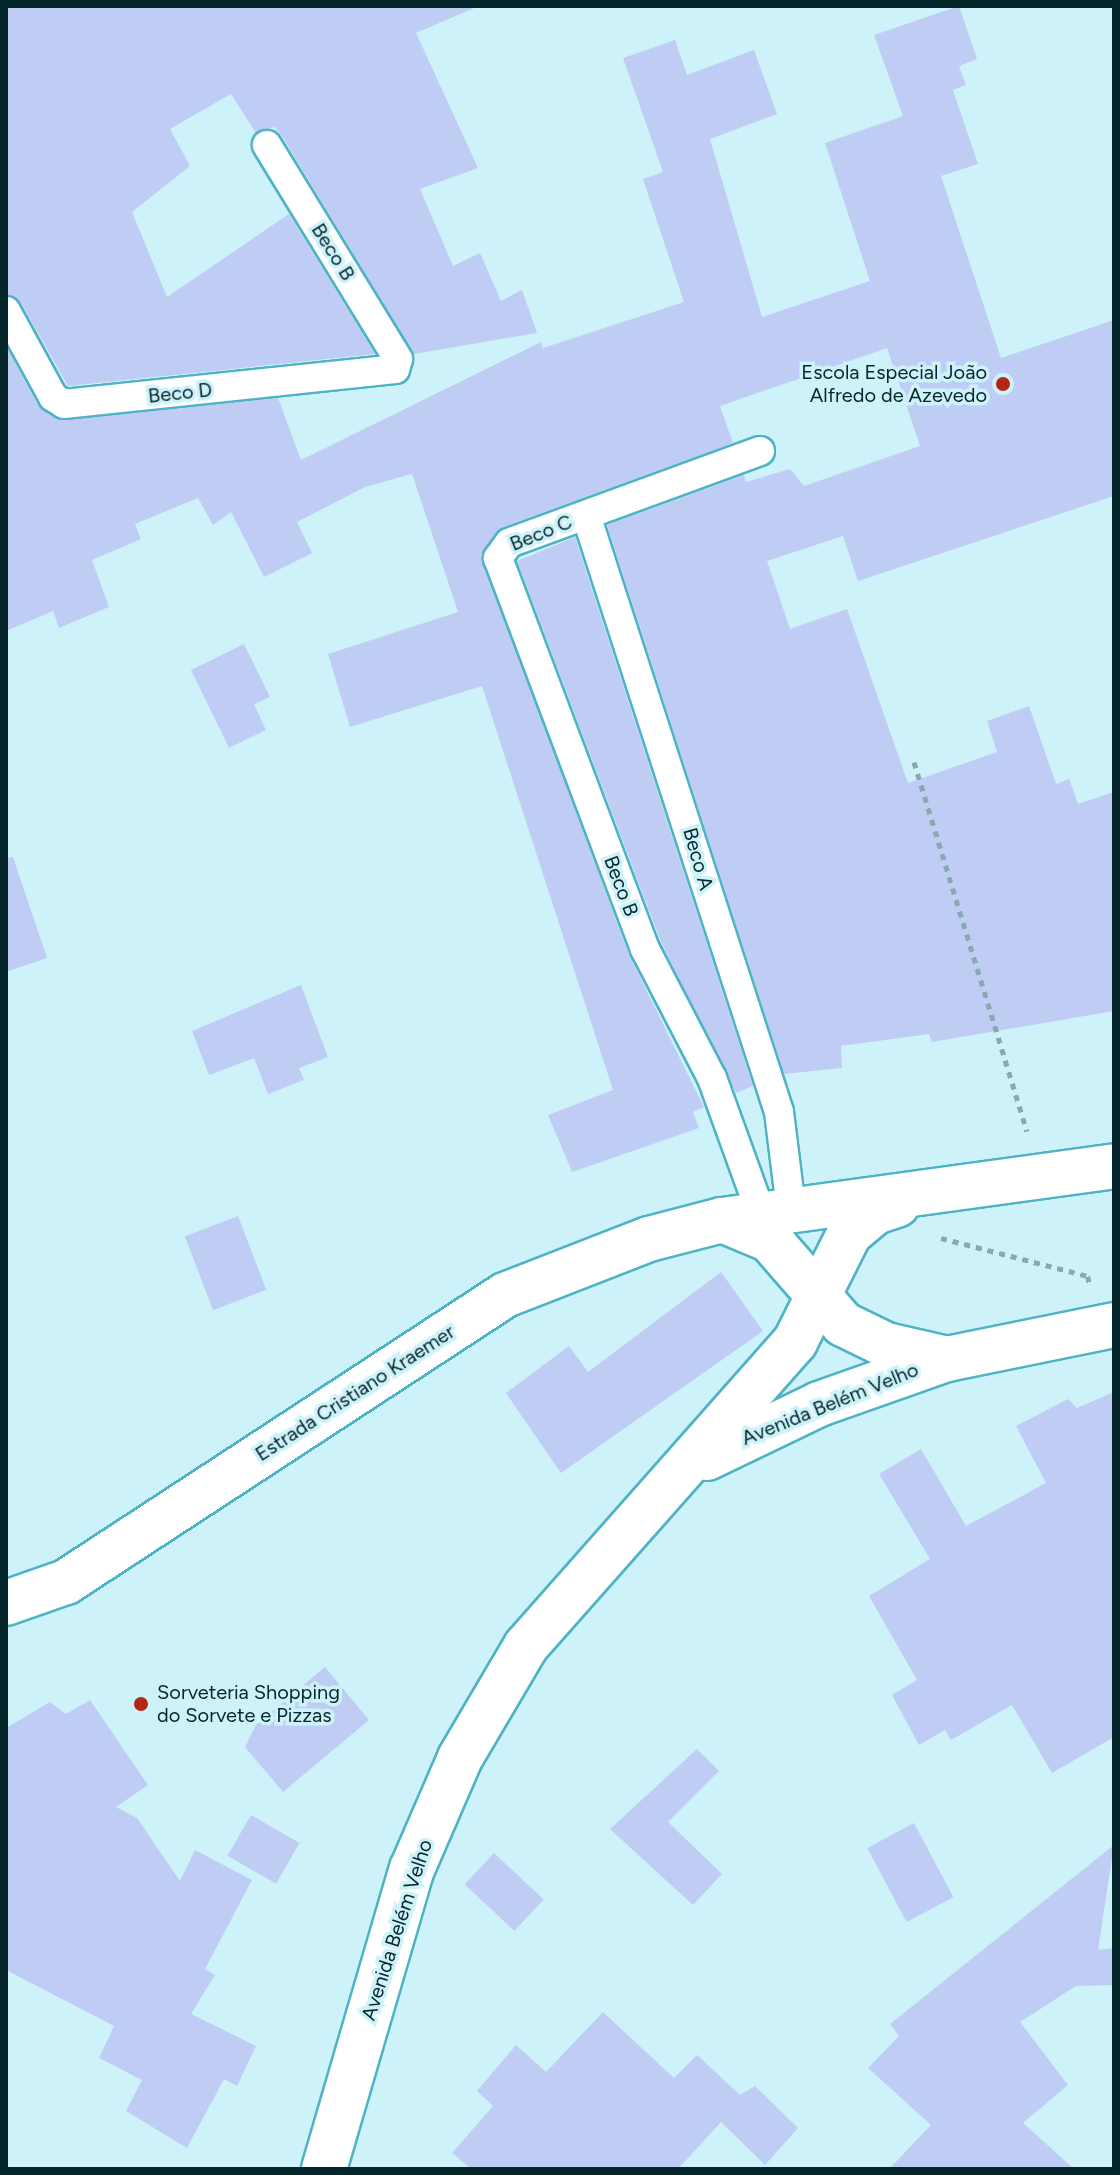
<!DOCTYPE html>
<html>
<head>
<meta charset="utf-8">
<style>
	body { margin:0 }
	#map { position:relative; width:1120px; height:2175px; overflow:hidden; background:#cef2f9; font-family:Figtree,sans-serif }
	div>[style] { position:absolute }
	.building>* { inset:0; background:#bfcdf5; transform-origin:0 0 }
	.path>* { height:5px; margin-top:-2.5px; transform-origin:0; background:repeating-linear-gradient(90deg,#87a9b0 0 6px,transparent 0 12px) }
	.roads { filter:drop-shadow(2px 0 #4eb3c4) drop-shadow(-2px 0 #4eb3c4) drop-shadow(0 2px #4eb3c4) drop-shadow(0 -2px #4eb3c4) }
	.lane>* { height:28px; margin:-14px; padding:0 14px; transform-origin:14px; border-radius:14px; background:#fff }
	.secondary>* { height:44px; margin:-22px; padding:0 22px; transform-origin:22px; border-radius:22px; background:#fff }
	.dots>* { width:22px; height:22px; translate:-50% -50%; box-sizing:border-box; border:4px solid #cef2f9; border-radius:50% }
	span { translate:-50% -50%; white-space:nowrap; text-align:center; line-height:1.15; -webkit-text-stroke:7px #cef2f9; paint-order:stroke }
	.street-label { font-size:20px; color:#05262b }
	.poi-label { font-size:20px; color:#05262b }
	.right { translate:-100% -50%; text-align:right }
	.left { translate:0 -50%; text-align:left }
	.frame { position:absolute; inset:0; border:8px solid #05262b; pointer-events:none }
</style>
</head>
<body>
<div id="map">
	<div class="building">
		<div style="clip-path:polygon(6px 6px,479px 6px,416px 33px,478px 168px,420px 189px,453px 266px,480px 253px,501px 301px,522px 290px,537px 333px,414px 354px,282px 136px,275px 127px,256px 133px,231px 94px,170px 129px,190px 166px,132px 212px,167px 297px,289px 214px,375px 354px,68px 386px,21px 303px,6px 294px)"></div>
		<div style="clip-path:polygon(959px 6px,977px 59px,959px 66px,966px 85px,953px 90px,978px 164px,941px 176px,1001px 358px,1114px 320px,1114px 496px,858px 581px,843px 536px,767px 561px,790px 629px,847px 609px,908px 783px,997px 752px,987px 721px,1029px 706px,1056px 784px,1069px 779px,1078px 804px,1114px 792px,1114px 1011px,932px 1042px,929px 1034px,841px 1046px,842px 1068px,784px 1074px,607px 525px,744px 475px,746px 482px,790px 469px,804px 486px,920px 446px,887px 348px,720px 406px,733px 443px,503px 527px,481px 555px,629px 955px,704px 1107px,693px 1112px,699px 1128px,572px 1172px,548px 1115px,613px 1090px,482px 686px,350px 727px,328px 654px,458px 612px,412px 474px,365px 487px,297px 522px,312px 553px,264px 577px,231px 512px,213px 525px,198px 498px,135px 524px,141px 539px,92px 560px,109px 607px,59px 628px,53px 611px,6px 631px,6px 346px,38px 405px,56px 419px,278px 398px,301px 460px,541px 342px,543px 348px,684px 302px,643px 179px,663px 172px,623px 58px,675px 40px,687px 75px,754px 50px,777px 114px,710px 139px,762px 317px,870px 281px,825px 143px,903px 116px,874px 35px)"></div>
		<div style="clip-path:polygon(575px 537px,753px 1086px,736px 1093px,661px 942px,517px 561px)"></div>
		<div style="clip-path:polygon(244px 644px,270px 697px,254px 704px,266px 730px,229px 748px,191px 670px)"></div>
		<div style="clip-path:polygon(13px 857px,47px 958px,6px 972px,6px 858px)"></div>
		<div style="clip-path:polygon(301px 985px,328px 1057px,299px 1068px,304px 1080px,268px 1094px,254px 1058px,209px 1075px,192px 1031px)"></div>
		<div style="left:238px;top:1216px;width:79px;height:57px;rotate:69deg"></div>
		<div style="clip-path:polygon(721px 1272px,763px 1331px,561px 1473px,506px 1393px,569px 1346px,588px 1372px)"></div>
		<div style="clip-path:polygon(1114px 1392px,1114px 1737px,1052px 1773px,1012px 1705px,951px 1740px,945px 1730px,919px 1745px,892px 1695px,917px 1680px,869px 1596px,930px 1559px,879px 1474px,921px 1449px,966px 1526px,1046px 1483px,1016px 1426px,1068px 1399px,1077px 1408px)"></div>
		<div style="clip-path:polygon(325px 1667px,369px 1720px,283px 1792px,245px 1747px,256px 1725px)"></div>
		<div style="clip-path:polygon(90px 1700px,148px 1785px,116px 1807px,137px 1818px,180px 1881px,195px 1850px,252px 1880px,205px 1969px,215px 1975px,191px 2014px,256px 2046px,237px 2086px,224px 2079px,187px 2148px,126px 2111px,142px 2080px,99px 2058px,114px 2026px,6px 1970px,6px 1728px,50px 1702px,66px 1714px)"></div>
		<div style="clip-path:polygon(697px 1749px,719px 1771px,668px 1822px,722px 1874px,693px 1905px,610px 1829px)"></div>
		<div style="left:251px;top:1815px;width:56px;height:47px;rotate:30deg"></div>
		<div style="left:914px;top:1823px;width:84px;height:53px;rotate:62deg"></div>
		<div style="clip-path:polygon(1114px 1845px,1098px 1950px,1114px 1948px,1114px 1985px,1076px 1986px,1020px 2022px,1068px 2085px,1023px 2123px,1074px 2169px,889px 2169px,931px 2125px,868px 2068px,899px 2036px,890px 2024px)"></div>
		<div style="left:494px;top:1853px;width:68px;height:43px;rotate:43deg"></div>
		<div style="clip-path:polygon(603px 2012px,674px 2078px,697px 2055px,740px 2095px,755px 2086px,798px 2128px,765px 2165px,721px 2122px,678px 2169px,471px 2169px,452px 2153px,493px 2106px,477px 2091px,516px 2045px,546px 2072px)"></div>
	</div>
	<div class="path">
		<div style="left:914px;top:762px;width:386px;rotate:73deg"></div>
		<div style="left:941px;top:1238px;width:152px;rotate:14.5deg"></div>
		<div style="left:1088px;top:1276px;width:7px;rotate:82deg"></div>
	</div>
	<div class="roads">
		<div class="lane">
			<div style="left:6px;top:311px;width:98px;rotate:61.3deg"></div>
			<div style="left:53px;top:397px;width:13px;rotate:32deg"></div>
			<div style="left:64px;top:404px;width:333px;rotate:-6deg"></div>
			<div style="left:395px;top:369px;width:10px;rotate:-73deg"></div>
			<div style="left:398px;top:359px;width:251px;rotate:-121.5deg"></div>
			<div style="left:760px;top:451px;width:267px;rotate:159.9deg"></div>
			<div style="left:509px;top:543px;width:19px;rotate:126deg"></div>
			<div style="left:498px;top:558px;width:418px;rotate:69.4deg"></div>
			<div style="left:645px;top:949px;width:145px;rotate:62.6deg"></div>
			<div style="left:712px;top:1078px;width:144px;rotate:70.1deg"></div>
			<div style="left:586px;top:515px;width:627px;rotate:72.08deg"></div>
			<div style="left:779px;top:1112px;width:97px;rotate:82.9deg"></div>
		</div>
		<div class="secondary">
			<div style="left:722px;top:1220px;width:52px;rotate:22.6deg"></div>
			<div style="left:770px;top:1240px;width:111px;rotate:49deg"></div>
			<div style="left:843px;top:1324px;width:48px;rotate:26deg"></div>
			<div style="left:886px;top:1345px;width:63px;rotate:12.9deg"></div>
			<div style="left:707px;top:1458px;width:124px;rotate:-25.7deg"></div>
			<div style="left:819px;top:1404px;width:136px;rotate:-19.4deg"></div>
			<div style="left:947px;top:1359px;width:170px;rotate:-11.5deg"></div>
			<div style="left:6px;top:1603px;width:64px;rotate:-19.3deg"></div>
			<div style="left:66px;top:1582px;width:524px;rotate:-33.17deg"></div>
			<div style="left:505px;top:1295px;width:155px;rotate:-21.3deg"></div>
			<div style="left:649px;top:1239px;width:75px;rotate:-14.6deg"></div>
			<div style="left:722px;top:1220px;width:396px;rotate:-7.8deg"></div>
			<div style="left:324px;top:2169px;width:313px;rotate:-73.7deg"></div>
			<div style="left:412px;top:1869px;width:121px;rotate:-66.6deg"></div>
			<div style="left:460px;top:1758px;width:130px;rotate:-59.5deg"></div>
			<div style="left:526px;top:1646px;width:406px;rotate:-48.5deg"></div>
			<div style="left:795px;top:1342px;width:121px;rotate:-63.4deg"></div>
			<div style="left:849px;top:1234px;width:34px;rotate:-40deg"></div>
			<div style="left:875px;top:1212px;width:23px;rotate:-18deg"></div>
		</div>
	</div>
	<div class="dots">
		<div style="left:1003px;top:384px;background:#b32515"></div>
		<div style="left:141px;top:1704px;background:#b32515"></div>
	</div>
	<div class="street-label">
		<span style="left:333px;top:252px;rotate:58deg">Beco B</span>
		<span style="left:180px;top:393px;rotate:-6deg">Beco D</span>
		<span style="left:541px;top:533px;rotate:-22deg">Beco C</span>
		<span style="left:698px;top:859px;rotate:74deg">Beco A</span>
		<span style="left:621px;top:886px;rotate:69deg">Beco B</span>
		<span style="left:355px;top:1393px;rotate:-33deg">Estrada Cristiano Kraemer</span>
		<span style="left:830px;top:1404px;rotate:-22deg">Avenida Belém Velho</span>
		<span style="left:397px;top:1930px;rotate:-72deg">Avenida Belém Velho</span>
	</div>
	<div class="poi-label">
		<span class="right" style="left:987px;top:384px">Escola Especial João<br>Alfredo de Azevedo</span>
		<span class="left" style="left:157px;top:1704px">Sorveteria Shopping<br>do Sorvete e Pizzas</span>
	</div>
	<div class="frame"></div>
</div>
</body>
</html>
